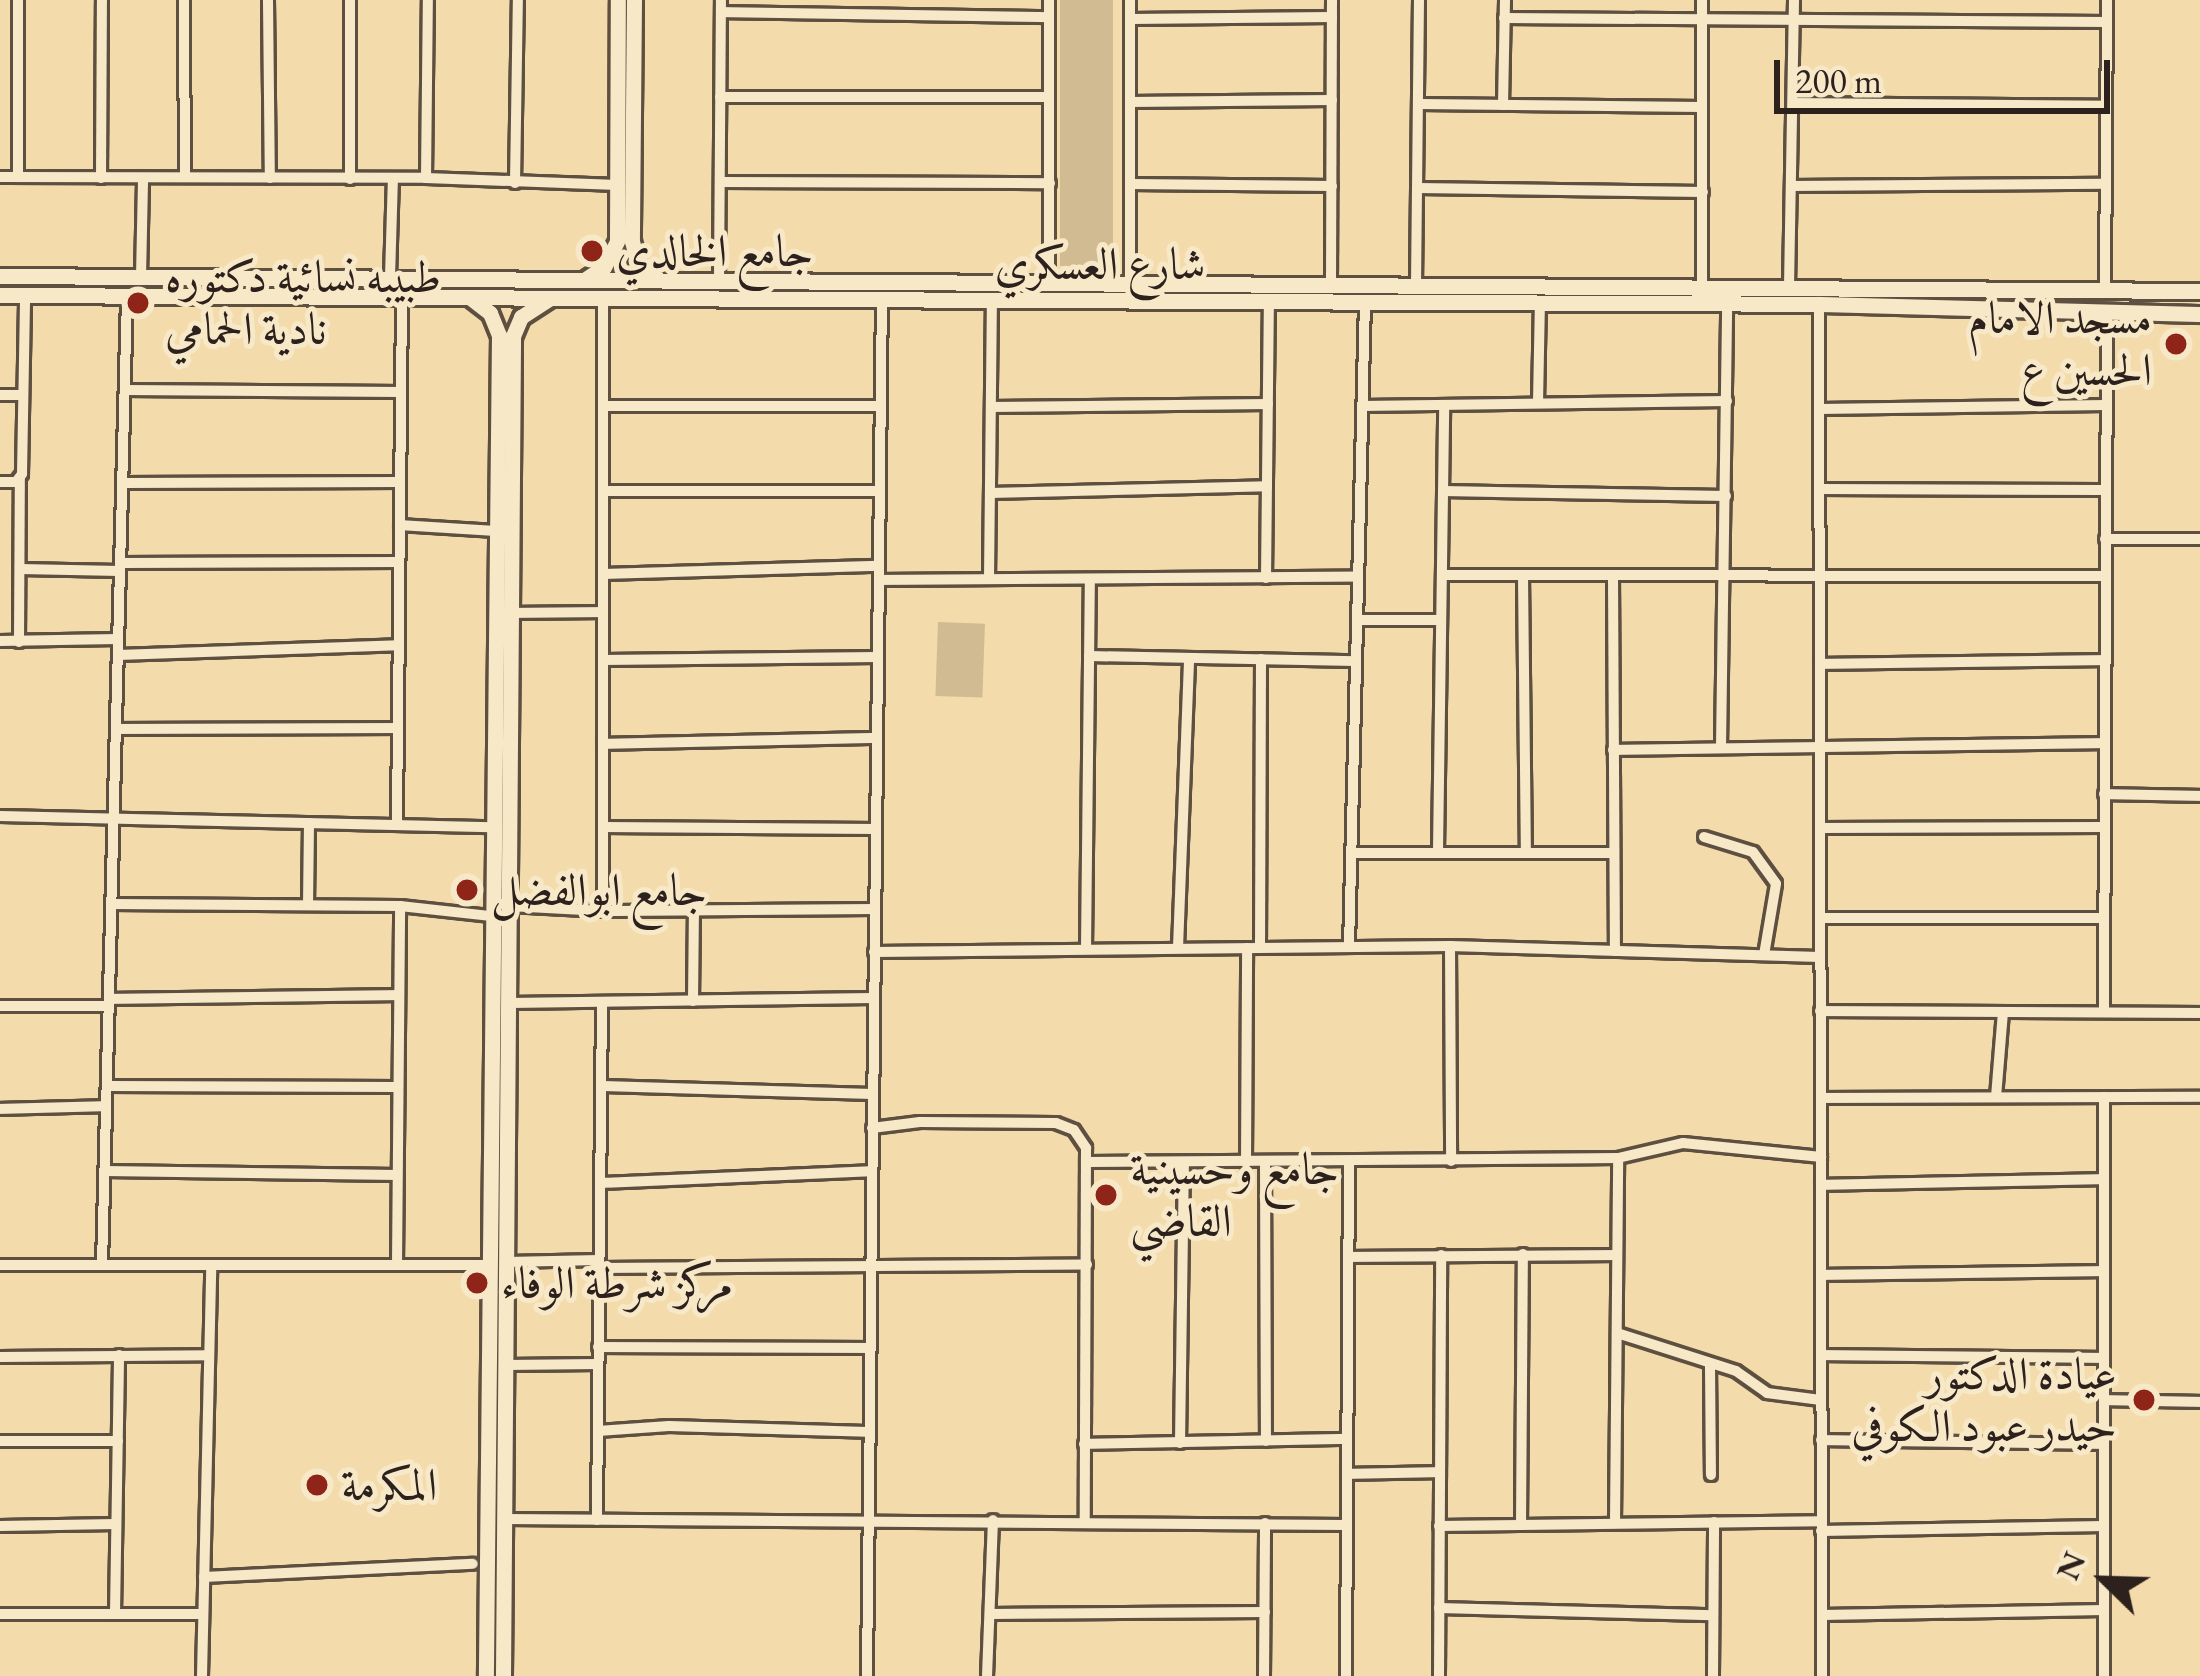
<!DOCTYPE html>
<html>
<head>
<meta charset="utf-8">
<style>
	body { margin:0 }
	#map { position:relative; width:2200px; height:1676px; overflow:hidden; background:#f3dbab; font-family:"EB Garamond",Amiri,serif }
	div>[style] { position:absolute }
	.green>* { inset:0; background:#d1bb93; transform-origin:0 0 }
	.roads { filter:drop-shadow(3px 0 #5e5040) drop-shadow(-3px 0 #5e5040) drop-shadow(0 3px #5e5040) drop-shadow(0 -3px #5e5040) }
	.street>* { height:10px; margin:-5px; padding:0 5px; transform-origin:5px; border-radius:5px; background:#f7e8c8 }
	.secondary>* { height:15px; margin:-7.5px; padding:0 7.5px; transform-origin:7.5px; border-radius:7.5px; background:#f7e8c8 }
	.dots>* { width:33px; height:33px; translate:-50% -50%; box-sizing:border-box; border:6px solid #f7e8c8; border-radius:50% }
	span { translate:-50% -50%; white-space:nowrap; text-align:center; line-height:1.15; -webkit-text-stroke:10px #f7e8c8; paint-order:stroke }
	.poi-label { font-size:45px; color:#2d211d }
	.left { translate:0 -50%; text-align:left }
	.right { translate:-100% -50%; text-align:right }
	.street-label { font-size:45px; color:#2d211d }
	.north { position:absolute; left:2044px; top:1520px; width:120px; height:120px; -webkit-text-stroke:9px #f7e8c8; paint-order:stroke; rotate:293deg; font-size:33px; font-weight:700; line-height:48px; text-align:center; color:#2d211d }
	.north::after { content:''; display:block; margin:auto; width:42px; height:54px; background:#2d211d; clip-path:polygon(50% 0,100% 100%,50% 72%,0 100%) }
	.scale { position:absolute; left:1774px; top:60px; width:336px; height:54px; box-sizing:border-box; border:6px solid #2d211d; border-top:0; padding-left:15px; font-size:36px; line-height:42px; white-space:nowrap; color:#2d211d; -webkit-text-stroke:9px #f7e8c8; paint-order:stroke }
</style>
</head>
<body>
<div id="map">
	<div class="green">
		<div style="left:1060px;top:0;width:53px;height:266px"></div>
		<div style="left:938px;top:622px;width:47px;height:74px;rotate:2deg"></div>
	</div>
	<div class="roads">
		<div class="street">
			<div style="left:18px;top:0;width:177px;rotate:90deg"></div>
			<div style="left:184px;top:0;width:176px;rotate:89.7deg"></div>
			<div style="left:268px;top:0;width:178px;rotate:89.4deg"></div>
			<div style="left:350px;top:0;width:179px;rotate:90deg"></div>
			<div style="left:1049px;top:0;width:282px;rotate:90deg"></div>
			<div style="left:721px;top:12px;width:328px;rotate:0.9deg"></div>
			<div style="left:1504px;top:18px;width:603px;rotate:0.38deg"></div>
			<div style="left:1130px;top:19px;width:202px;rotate:-0.6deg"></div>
			<div style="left:720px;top:97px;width:329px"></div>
			<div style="left:1130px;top:102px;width:202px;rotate:-0.6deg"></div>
			<div style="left:1793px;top:103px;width:313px;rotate:0.5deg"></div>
			<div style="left:1419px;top:104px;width:283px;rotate:0.6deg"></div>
			<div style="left:1503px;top:105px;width:105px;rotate:-88.9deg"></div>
			<div style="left:0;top:177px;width:426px;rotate:0.1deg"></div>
			<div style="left:426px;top:178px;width:192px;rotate:2.1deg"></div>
			<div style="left:101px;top:178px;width:178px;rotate:-89.7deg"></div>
			<div style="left:426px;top:178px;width:178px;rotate:-89.4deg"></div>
			<div style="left:720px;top:182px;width:330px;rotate:0.2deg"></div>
			<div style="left:515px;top:183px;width:183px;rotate:-89.1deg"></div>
			<div style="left:1130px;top:184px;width:202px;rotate:0.6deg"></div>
			<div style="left:1791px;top:186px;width:315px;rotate:-0.4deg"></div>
			<div style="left:1418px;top:188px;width:285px;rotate:0.8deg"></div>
			<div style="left:141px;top:277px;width:99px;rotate:-88.8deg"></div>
			<div style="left:390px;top:277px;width:99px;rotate:-88.3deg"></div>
			<div style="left:719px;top:280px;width:280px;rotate:-89.6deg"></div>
			<div style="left:1130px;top:283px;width:283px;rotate:-90deg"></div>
			<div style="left:1331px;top:284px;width:284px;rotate:-89.8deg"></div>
			<div style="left:1416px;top:285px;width:285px;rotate:-89.4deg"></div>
			<div style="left:1702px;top:286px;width:286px;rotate:-90deg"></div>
			<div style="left:1789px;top:287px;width:287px;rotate:-89deg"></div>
			<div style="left:2105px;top:289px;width:289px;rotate:-89.6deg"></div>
			<div style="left:1819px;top:304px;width:1372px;rotate:89.87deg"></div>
			<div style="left:125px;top:390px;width:276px;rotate:0.4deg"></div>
			<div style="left:0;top:395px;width:22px"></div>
			<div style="left:1538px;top:403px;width:100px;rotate:-88.9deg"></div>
			<div style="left:603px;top:406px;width:278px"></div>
			<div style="left:1362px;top:406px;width:365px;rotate:-0.8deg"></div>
			<div style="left:991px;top:407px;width:277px;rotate:-0.6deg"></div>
			<div style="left:1819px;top:409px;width:287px;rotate:-0.8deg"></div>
			<div style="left:0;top:482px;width:16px"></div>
			<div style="left:16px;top:482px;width:10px;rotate:-53deg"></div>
			<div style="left:22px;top:474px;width:179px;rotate:-89deg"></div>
			<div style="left:123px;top:483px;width:277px;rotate:-0.2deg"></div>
			<div style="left:1819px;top:489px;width:286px;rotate:0.2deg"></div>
			<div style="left:603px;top:491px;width:277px"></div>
			<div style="left:1443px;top:491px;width:283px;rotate:1deg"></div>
			<div style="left:990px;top:493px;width:277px;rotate:-1.4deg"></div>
			<div style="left:400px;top:525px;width:95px;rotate:3.6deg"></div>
			<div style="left:2105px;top:539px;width:95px"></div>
			<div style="left:120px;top:563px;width:279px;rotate:-0.2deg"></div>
			<div style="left:20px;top:569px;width:100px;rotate:1.1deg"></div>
			<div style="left:603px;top:574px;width:276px;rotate:-1.7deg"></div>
			<div style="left:1442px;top:575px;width:663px;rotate:0.09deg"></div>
			<div style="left:1523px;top:576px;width:274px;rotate:89.4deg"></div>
			<div style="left:1613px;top:577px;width:374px;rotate:89.7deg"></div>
			<div style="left:1266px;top:578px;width:277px;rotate:-89.4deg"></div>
			<div style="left:989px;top:579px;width:279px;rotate:-89.4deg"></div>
			<div style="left:879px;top:580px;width:479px;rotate:-0.4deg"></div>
			<div style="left:510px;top:613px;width:93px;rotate:-0.6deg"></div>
			<div style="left:1357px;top:620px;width:84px"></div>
			<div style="left:0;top:641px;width:118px;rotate:-1deg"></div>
			<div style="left:19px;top:642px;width:164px;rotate:-89.7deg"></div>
			<div style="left:118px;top:655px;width:280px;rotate:-2deg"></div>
			<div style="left:1089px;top:656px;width:267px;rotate:1.1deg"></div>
			<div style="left:603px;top:660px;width:275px;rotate:-0.6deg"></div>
			<div style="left:1820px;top:664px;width:285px;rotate:-0.8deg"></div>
			<div style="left:116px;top:729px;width:282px;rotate:-0.2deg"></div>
			<div style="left:603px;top:744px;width:274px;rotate:-1.3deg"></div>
			<div style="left:1721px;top:747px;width:443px;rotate:-89.2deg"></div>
			<div style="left:1613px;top:750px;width:492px;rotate:-0.8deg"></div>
			<div style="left:2104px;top:794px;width:96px;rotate:1.2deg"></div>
			<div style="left:0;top:816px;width:492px;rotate:1.3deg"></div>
			<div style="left:397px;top:825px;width:528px;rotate:-89.46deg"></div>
			<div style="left:603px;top:827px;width:273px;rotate:0.4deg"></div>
			<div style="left:1820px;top:828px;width:284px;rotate:-0.2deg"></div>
			<div style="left:1704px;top:837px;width:51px;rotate:17deg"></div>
			<div style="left:1753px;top:852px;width:39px;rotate:54deg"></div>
			<div style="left:1776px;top:884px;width:72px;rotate:99.6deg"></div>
			<div style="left:1438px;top:851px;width:446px;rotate:-89.2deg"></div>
			<div style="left:1351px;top:853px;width:261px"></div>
			<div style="left:111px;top:904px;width:289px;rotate:0.4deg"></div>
			<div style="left:400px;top:906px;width:92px;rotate:6.3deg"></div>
			<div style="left:308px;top:905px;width:82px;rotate:-89.3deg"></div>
			<div style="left:509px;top:906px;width:94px;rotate:3deg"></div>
			<div style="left:603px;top:911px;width:272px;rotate:-0.4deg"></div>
			<div style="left:603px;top:911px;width:613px;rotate:-90deg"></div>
			<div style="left:1820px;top:918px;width:284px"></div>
			<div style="left:1450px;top:946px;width:215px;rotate:89.7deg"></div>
			<div style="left:1349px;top:947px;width:645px;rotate:-88.58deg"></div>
			<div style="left:1178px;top:948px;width:290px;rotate:-87.8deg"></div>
			<div style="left:1260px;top:948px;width:289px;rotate:-89.8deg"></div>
			<div style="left:1086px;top:949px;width:370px;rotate:-89.4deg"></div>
			<div style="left:874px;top:952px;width:576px;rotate:-0.6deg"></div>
			<div style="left:1450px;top:946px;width:370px;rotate:1.7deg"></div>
			<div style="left:109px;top:999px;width:289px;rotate:-0.8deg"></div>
			<div style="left:693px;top:1001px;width:91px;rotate:-89.4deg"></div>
			<div style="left:509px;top:1003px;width:364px;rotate:-0.8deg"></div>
			<div style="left:0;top:1006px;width:109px"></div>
			<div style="left:1820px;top:1011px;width:380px;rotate:0.3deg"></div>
			<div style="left:2104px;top:1012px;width:701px;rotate:-89.75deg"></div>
			<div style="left:107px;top:1086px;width:291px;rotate:0.2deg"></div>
			<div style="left:601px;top:1086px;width:271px;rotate:1.7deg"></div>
			<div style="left:1996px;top:1097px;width:85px;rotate:-85.3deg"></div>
			<div style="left:1821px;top:1098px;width:379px;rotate:-0.2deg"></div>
			<div style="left:0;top:1109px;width:106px;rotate:-1.6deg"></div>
			<div style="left:872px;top:1128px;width:48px;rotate:-7.1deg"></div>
			<div style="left:920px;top:1122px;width:136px;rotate:0.4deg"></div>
			<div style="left:1056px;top:1123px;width:19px;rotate:21deg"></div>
			<div style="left:1074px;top:1130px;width:22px;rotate:56deg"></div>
			<div style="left:1086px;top:1148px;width:373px;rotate:90.2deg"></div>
			<div style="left:1088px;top:1162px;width:530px;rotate:-0.43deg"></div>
			<div style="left:1618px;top:1158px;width:67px;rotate:-13deg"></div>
			<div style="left:1683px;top:1143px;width:139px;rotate:5.8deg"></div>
			<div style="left:1246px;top:1163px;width:215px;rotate:-89.7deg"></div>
			<div style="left:1265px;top:1163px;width:278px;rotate:89.8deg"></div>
			<div style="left:104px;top:1171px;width:293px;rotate:0.8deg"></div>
			<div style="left:600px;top:1183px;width:270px;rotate:-2.5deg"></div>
			<div style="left:1821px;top:1185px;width:283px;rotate:-1.2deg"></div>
			<div style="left:1348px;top:1257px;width:268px;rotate:-0.4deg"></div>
			<div style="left:507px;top:1262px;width:92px;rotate:-1.2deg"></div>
			<div style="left:0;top:1265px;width:491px"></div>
			<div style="left:102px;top:1265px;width:969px;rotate:-88.52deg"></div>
			<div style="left:397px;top:1265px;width:359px;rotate:-89.5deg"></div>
			<div style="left:599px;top:1268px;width:488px;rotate:-0.4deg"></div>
			<div style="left:1821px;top:1275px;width:283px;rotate:-0.8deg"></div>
			<div style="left:1617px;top:1333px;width:125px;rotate:17.7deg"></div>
			<div style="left:1736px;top:1371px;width:38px;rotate:35deg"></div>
			<div style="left:1767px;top:1393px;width:54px;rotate:7.4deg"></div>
			<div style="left:598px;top:1347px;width:271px;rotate:0.2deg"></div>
			<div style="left:1821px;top:1355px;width:283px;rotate:0.6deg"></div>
			<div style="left:0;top:1357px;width:209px;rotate:-0.5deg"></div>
			<div style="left:506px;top:1365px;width:92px;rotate:-0.6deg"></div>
			<div style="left:1710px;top:1366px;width:109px;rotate:89.5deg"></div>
			<div style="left:2104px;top:1400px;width:96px;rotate:1.2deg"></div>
			<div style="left:598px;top:1431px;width:71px;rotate:-4deg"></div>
			<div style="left:669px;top:1426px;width:198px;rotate:1.7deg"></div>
			<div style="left:1821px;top:1440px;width:283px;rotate:0.8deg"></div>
			<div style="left:0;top:1441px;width:118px"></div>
			<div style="left:1180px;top:1443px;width:279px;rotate:-89.2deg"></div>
			<div style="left:1084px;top:1444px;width:263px;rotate:-1.1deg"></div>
			<div style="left:1347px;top:1474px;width:93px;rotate:-1.2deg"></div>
			<div style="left:505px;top:1519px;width:842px;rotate:0.41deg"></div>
			<div style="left:597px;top:1520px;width:518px;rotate:-89.45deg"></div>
			<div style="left:1615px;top:1523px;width:365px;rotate:-89.5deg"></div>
			<div style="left:1521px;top:1525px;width:271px;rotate:-89.6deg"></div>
			<div style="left:0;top:1526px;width:116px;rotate:-1deg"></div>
			<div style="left:1439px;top:1526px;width:382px;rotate:-0.7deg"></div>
			<div style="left:1821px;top:1531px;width:283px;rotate:-1deg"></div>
			<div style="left:204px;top:1577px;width:269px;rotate:-2.8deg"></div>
			<div style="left:1439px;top:1608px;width:274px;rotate:1.5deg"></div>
			<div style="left:0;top:1614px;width:203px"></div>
			<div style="left:115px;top:1614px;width:259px;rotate:-89.1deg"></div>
			<div style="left:990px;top:1614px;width:275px;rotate:-0.4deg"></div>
			<div style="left:1822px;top:1615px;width:282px;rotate:-1deg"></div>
			<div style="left:202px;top:1676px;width:411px;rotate:-88.7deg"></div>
			<div style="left:867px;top:1676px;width:1377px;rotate:-89.38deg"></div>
			<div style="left:987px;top:1676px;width:156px;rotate:-87.8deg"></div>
			<div style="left:1264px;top:1676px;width:153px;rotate:-89.6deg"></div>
			<div style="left:1346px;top:1676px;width:514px;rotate:-89.67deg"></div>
			<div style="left:1439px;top:1676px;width:421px;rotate:-89.7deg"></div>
			<div style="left:1713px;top:1676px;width:154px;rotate:-89.6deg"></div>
			<div style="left:2104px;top:1676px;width:579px;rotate:-90deg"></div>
		</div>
		<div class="secondary">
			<div style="left:634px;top:0;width:241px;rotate:90.5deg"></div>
			<div style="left:632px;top:241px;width:30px;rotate:76deg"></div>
			<div style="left:639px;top:270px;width:16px;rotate:30deg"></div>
			<div style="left:0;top:276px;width:2200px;rotate:0.39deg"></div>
			<div style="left:587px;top:278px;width:20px;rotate:-33deg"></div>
			<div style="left:604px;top:267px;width:29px;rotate:-63deg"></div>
			<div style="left:617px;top:241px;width:241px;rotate:-89.8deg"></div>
			<div style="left:0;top:295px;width:1819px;rotate:0.28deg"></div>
			<div style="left:1819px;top:304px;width:381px;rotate:1.5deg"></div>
			<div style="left:472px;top:299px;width:23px;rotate:38deg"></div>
			<div style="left:490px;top:313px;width:24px;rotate:68deg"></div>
			<div style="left:499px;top:335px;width:1341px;rotate:90.56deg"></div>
			<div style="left:503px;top:1676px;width:1340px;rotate:-89.57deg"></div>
			<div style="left:513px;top:336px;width:21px;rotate:-67deg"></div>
			<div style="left:521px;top:317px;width:35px;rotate:-33deg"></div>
		</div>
	</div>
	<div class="dots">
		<div style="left:592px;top:251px;background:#8f2418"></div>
		<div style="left:138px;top:303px;background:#8f2418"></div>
		<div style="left:2176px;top:344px;background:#8f2418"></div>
		<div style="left:467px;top:890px;background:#8f2418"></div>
		<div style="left:1106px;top:1195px;background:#8f2418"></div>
		<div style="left:477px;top:1283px;background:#8f2418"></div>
		<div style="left:2144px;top:1400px;background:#8f2418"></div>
		<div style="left:317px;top:1485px;background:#8f2418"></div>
	</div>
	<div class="poi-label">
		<span class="left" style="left:616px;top:251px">جامع الخالدي</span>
		<span class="left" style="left:165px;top:303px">طبيبه نسائية دكتوره<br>نادية الحمامي</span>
		<span class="right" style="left:2152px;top:344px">مسجد الامام<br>الحسين ع</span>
		<span class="left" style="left:491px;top:890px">جامع ابوالفضل</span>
		<span class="left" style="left:1130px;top:1195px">جامع وحسينية<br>القاضي</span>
		<span class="left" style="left:501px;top:1283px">مركز شرطة الوفاء</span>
		<span class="right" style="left:2117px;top:1400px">عيادة الدكتور<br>حيدر عبود الكوفي</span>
		<span class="left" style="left:341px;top:1485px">المكرمة</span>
	</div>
	<div class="street-label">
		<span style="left:1100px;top:264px">شارع العسكري</span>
	</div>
	<div class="north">N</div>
	<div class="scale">200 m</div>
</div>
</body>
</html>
